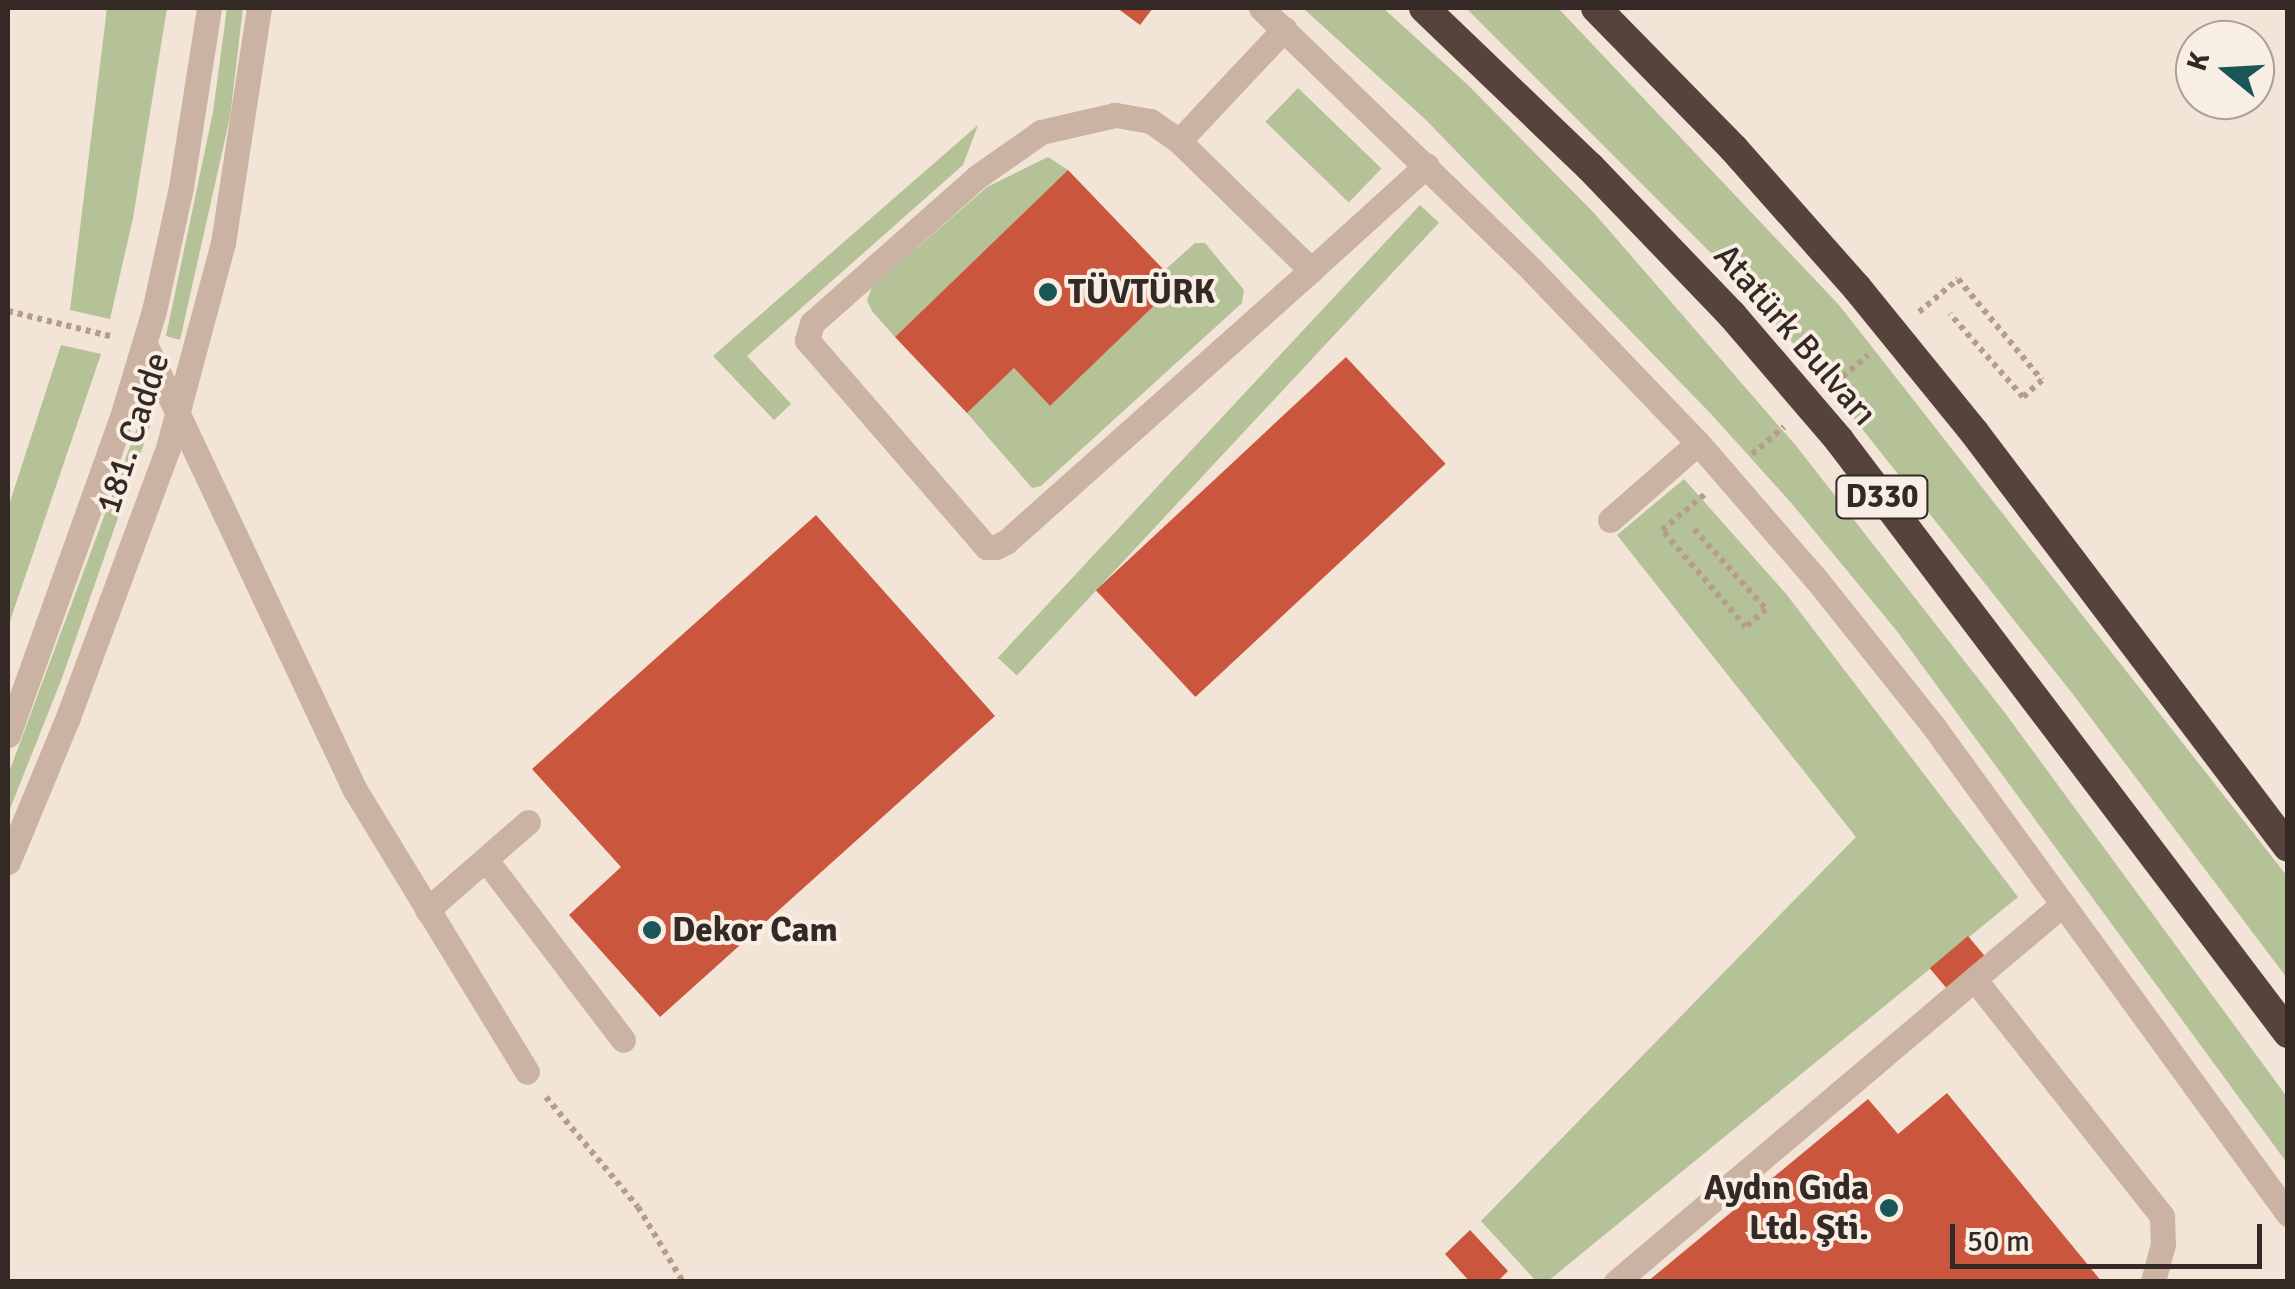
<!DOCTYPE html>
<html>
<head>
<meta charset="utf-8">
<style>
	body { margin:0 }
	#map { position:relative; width:2295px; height:1289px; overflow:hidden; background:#f2e4d7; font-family:Signika,sans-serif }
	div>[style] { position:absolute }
	.green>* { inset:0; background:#b5c197; transform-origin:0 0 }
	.building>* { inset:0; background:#ca573d; transform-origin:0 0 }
	.path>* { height:6px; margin-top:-3px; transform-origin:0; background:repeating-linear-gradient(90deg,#b69c8d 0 5px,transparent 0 10px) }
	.minor>* { height:25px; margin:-12.5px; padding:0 12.5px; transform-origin:12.5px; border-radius:12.5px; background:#cab3a3 }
	.highway>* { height:30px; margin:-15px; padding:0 15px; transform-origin:15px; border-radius:15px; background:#56433c }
	.dots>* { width:28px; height:28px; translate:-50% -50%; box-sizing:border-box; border:5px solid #f9eee3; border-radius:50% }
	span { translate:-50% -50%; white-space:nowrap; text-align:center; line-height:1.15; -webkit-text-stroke:8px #f9eee3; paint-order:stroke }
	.shield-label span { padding:2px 8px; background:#f9eee3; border:2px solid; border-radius:8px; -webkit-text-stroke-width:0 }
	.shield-label { font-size:32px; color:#352925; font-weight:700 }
	.poi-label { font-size:35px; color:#352925; font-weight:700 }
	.left { translate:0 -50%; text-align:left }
	.right { translate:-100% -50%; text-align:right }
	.street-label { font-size:35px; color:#352925 }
	.frame { position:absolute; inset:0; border:10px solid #352925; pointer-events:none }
	.north { position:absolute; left:2175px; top:20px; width:100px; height:100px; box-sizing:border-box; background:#f9eee3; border:2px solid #ab9f97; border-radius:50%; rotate:288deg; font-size:28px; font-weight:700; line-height:40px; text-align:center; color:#352925 }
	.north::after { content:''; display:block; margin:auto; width:35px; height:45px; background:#1a5657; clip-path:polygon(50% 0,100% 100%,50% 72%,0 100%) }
	.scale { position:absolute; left:1950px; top:1224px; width:312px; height:45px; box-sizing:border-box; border:5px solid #352925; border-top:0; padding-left:12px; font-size:30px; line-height:35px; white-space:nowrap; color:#352925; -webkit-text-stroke:8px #f9eee3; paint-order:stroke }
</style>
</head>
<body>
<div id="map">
	<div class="green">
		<div style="clip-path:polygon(107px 8px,167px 8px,133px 218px,110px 319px,70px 310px)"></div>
		<div style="clip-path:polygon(227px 8px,243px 8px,230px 117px,180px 340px,166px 336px,213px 112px)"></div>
		<div style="clip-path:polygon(1303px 8px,1383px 8px,1468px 85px,1594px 213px,1797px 447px,2005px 713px,2287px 1097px,2287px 1163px,1896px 630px,1793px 505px,1712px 415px,1425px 119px)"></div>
		<div style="clip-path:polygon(1466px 8px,1558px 8px,1839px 305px,2287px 876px,2287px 978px,2072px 693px,1801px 352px,1718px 260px)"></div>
		<div style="left:1298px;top:88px;width:116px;height:47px;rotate:44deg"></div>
		<div style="clip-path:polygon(978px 125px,963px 165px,747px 356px,791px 404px,774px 420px,713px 356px)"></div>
		<div style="clip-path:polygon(1048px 157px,1068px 170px,895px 337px,872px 311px,867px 300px,872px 287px,987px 187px)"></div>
		<div style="left:1420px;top:205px;width:26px;height:619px;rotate:43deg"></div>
		<div style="clip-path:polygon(1195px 243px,1205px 243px,1244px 290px,1242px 303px,1041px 486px,1032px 488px,967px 413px,1014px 368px,1050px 406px,1161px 299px,1148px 285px)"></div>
		<div style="clip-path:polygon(61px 345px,101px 354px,8px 627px,8px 508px)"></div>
		<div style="clip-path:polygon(144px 409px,155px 412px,62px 678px,8px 814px,8px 775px)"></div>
		<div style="clip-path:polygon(1684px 479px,1787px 595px,2018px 897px,1548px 1281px,1536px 1281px,1481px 1221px,1856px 837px,1617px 535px)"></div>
	</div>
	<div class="building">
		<div style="clip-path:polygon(1117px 8px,1153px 8px,1140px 25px)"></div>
		<div style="clip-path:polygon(1068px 170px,1164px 270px,1148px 285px,1161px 299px,1050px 406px,1014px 368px,967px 413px,895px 337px)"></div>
		<div style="left:1346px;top:357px;width:146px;height:342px;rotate:47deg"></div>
		<div style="clip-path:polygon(816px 515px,995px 716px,660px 1017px,569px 915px,621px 867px,532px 769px)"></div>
		<div style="left:1968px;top:936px;width:26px;height:50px;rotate:50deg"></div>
		<div style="clip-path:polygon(1947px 1093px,2102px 1282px,1647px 1282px,1868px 1099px,1898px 1134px)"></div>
		<div style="clip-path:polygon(1470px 1230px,1508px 1271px,1497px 1282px,1470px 1282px,1445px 1254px)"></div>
	</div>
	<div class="path">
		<div style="left:8px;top:311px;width:109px;rotate:13.8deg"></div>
		<div style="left:1919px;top:312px;width:51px;rotate:-40.2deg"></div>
		<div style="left:1958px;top:279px;width:131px;rotate:50.3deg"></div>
		<div style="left:2042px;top:380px;width:25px;rotate:138deg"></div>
		<div style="left:2023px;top:397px;width:111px;rotate:-131.3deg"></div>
		<div style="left:1835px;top:383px;width:43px;rotate:-40.3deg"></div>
		<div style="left:1752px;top:454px;width:42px;rotate:-40.2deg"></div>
		<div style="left:1694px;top:529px;width:108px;rotate:48deg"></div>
		<div style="left:1766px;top:609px;width:27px;rotate:138deg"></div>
		<div style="left:1746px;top:627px;width:128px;rotate:-130.9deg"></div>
		<div style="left:1662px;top:530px;width:55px;rotate:-39.8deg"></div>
		<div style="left:546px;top:1097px;width:143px;rotate:50.1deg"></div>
		<div style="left:638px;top:1207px;width:87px;rotate:59deg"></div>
	</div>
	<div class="minor">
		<div style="left:1261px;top:8px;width:377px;rotate:44deg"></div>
		<div style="left:1532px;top:270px;width:240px;rotate:46.2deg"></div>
		<div style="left:1698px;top:443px;width:180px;rotate:49.1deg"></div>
		<div style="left:1816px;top:579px;width:189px;rotate:51.4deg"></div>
		<div style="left:1934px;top:727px;width:602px;rotate:53.99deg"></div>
		<div style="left:1179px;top:141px;width:154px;rotate:-46.8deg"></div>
		<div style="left:1311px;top:270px;width:185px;rotate:-135.7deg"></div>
		<div style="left:1179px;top:141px;width:35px;rotate:-145deg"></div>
		<div style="left:1150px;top:121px;width:36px;rotate:-170deg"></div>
		<div style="left:1115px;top:115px;width:76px;rotate:167.1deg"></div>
		<div style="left:1041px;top:132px;width:78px;rotate:144.9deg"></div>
		<div style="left:977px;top:177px;width:220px;rotate:138.5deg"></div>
		<div style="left:812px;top:323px;width:18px;rotate:106deg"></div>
		<div style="left:807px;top:340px;width:274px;rotate:49.1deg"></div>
		<div style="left:986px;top:547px;width:10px"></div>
		<div style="left:996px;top:547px;width:11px;rotate:-27deg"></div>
		<div style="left:1006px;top:542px;width:409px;rotate:-41.7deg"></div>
		<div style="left:1311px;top:270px;width:156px;rotate:-42.2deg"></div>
		<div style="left:145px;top:344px;width:493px;rotate:64.8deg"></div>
		<div style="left:355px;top:790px;width:330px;rotate:58.6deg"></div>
		<div style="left:1610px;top:520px;width:117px;rotate:-41.2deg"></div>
		<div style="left:8px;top:735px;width:335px;rotate:-70.3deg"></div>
		<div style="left:121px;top:420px;width:114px;rotate:-73.2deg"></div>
		<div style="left:154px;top:311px;width:127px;rotate:-77.7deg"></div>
		<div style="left:181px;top:187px;width:181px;rotate:-81.1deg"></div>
		<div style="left:486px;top:860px;width:226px;rotate:52.7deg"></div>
		<div style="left:8px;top:862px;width:157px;rotate:-67.5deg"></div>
		<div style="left:68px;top:717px;width:287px;rotate:-69.6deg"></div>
		<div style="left:168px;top:448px;width:212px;rotate:-75deg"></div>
		<div style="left:223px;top:243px;width:238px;rotate:-81.3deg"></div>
		<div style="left:427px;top:910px;width:134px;rotate:-41.1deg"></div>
		<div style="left:1975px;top:980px;width:301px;rotate:51.6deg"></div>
		<div style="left:2162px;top:1216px;width:28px;rotate:88deg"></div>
		<div style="left:2163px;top:1244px;width:39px;rotate:105deg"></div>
		<div style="left:1616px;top:1282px;width:585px;rotate:-40.22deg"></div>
	</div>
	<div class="highway">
		<div style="left:1424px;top:8px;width:230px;rotate:43.8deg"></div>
		<div style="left:1590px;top:167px;width:205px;rotate:46.2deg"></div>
		<div style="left:1732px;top:315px;width:165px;rotate:49.4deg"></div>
		<div style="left:1839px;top:440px;width:744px;rotate:52.87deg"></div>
		<div style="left:1596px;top:8px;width:197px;rotate:45.6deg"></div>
		<div style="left:1734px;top:149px;width:186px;rotate:48.5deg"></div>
		<div style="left:1857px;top:288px;width:186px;rotate:50.9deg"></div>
		<div style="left:1974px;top:432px;width:520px;rotate:52.89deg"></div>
	</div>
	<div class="dots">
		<div style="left:1048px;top:292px;background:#1a5657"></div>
		<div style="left:652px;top:930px;background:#1a5657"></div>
		<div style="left:1889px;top:1208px;background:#1a5657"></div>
	</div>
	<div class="shield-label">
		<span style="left:1882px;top:497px">D330</span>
	</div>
	<div class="poi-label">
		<span class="left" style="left:1068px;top:292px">TÜVTÜRK</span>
		<span class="left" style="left:672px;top:930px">Dekor Cam</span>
		<span class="right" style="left:1869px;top:1208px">Aydın Gıda<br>Ltd. Şti.</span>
	</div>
	<div class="street-label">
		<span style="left:1795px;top:335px;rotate:49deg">Atatürk Bulvarı</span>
		<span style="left:133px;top:433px;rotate:-72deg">181. Cadde</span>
	</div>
	<div class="frame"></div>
	<div class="north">K</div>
	<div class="scale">50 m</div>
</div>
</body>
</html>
